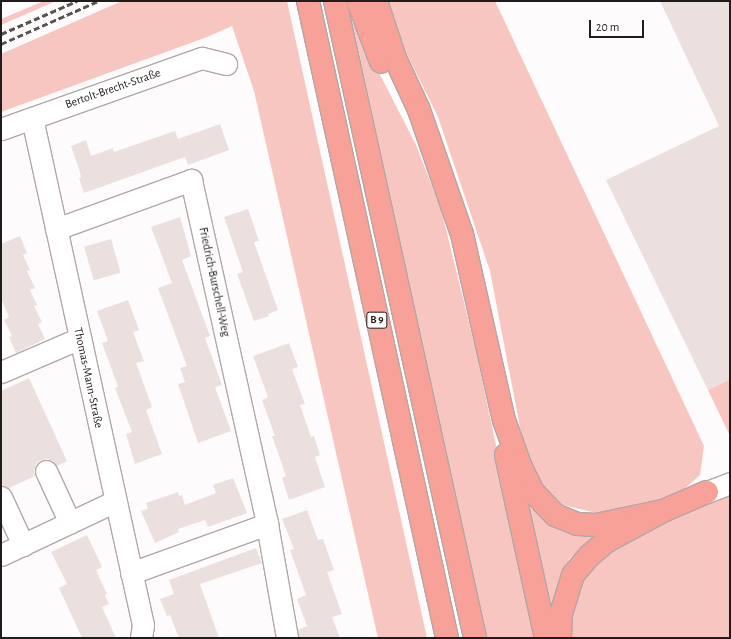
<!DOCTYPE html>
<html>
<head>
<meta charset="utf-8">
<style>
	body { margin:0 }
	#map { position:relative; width:731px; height:639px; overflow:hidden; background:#fdfbfb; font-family:"Alegreya Sans",sans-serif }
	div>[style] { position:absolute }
	.green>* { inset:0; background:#f8c6c1 }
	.building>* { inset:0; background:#ece0de; transform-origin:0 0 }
	.roads { filter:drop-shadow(1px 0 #b3a7a6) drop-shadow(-1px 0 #b3a7a6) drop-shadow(0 1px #b3a7a6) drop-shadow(0 -1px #b3a7a6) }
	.minor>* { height:21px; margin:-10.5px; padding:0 10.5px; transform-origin:10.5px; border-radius:10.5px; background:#fff }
	.highway>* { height:22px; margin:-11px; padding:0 11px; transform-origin:11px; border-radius:11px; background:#f7a199 }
	.rail>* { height:3px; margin-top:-1.5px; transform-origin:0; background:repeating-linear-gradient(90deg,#585454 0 6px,transparent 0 9px) }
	span { translate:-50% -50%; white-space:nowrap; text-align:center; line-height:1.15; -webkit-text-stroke:4px #fff; paint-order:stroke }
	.shield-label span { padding:1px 3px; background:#fff; border:1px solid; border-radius:3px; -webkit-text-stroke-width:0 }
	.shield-label { font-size:11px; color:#211c1c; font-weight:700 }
	.street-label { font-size:12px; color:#211c1c }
	.frame { position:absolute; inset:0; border:2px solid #211c1c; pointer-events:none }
	.scale { position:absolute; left:589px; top:20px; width:55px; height:18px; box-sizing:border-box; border:2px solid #211c1c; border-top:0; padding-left:5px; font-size:12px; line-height:14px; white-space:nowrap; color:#211c1c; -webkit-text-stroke:3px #fff; paint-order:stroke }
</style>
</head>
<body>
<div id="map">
	<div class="green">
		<div style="clip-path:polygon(44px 1px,56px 1px,1px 25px,1px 19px)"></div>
		<div style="clip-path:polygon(122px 1px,287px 1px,427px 638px,378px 638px,254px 91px,232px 26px,207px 37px,1px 112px,1px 54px)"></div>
		<div style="clip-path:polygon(388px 1px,495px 1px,704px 446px,700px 475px,684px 489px,617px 518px,555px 503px,528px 469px,490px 271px,438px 117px,396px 32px)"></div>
		<div style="clip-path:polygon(352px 20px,416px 145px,441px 209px,476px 351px,537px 638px,485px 638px)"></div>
		<div style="clip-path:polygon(730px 379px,730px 436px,708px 390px)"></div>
		<div style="clip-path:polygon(730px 493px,730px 638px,567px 638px,581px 572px,627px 539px)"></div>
		<div style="clip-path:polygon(527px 506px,556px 525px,595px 536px,569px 559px,551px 618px)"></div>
	</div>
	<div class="building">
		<div style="clip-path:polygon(660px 1px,730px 1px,730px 379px,708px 390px,606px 180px,719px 126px)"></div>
		<div style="clip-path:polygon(220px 124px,229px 150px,188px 165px,185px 157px,84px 193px,79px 178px,81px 177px,79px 169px,71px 146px,86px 140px,91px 156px,113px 148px,114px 152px,175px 131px,178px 139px)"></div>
		<div style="clip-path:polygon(248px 209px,259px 241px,254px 242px,278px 310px,268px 314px,269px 316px,254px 321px,237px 274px,243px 272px,224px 217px)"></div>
		<div style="clip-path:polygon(180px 217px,191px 256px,182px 260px,210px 336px,205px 338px,222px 385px,215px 387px,231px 431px,198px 443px,178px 384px,185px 382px,180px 368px,187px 366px,158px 288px,172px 283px,151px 227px)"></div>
		<div style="clip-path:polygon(20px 236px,27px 253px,23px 255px,30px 270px,27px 271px,35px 288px,30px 290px,37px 305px,34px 306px,42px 322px,38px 324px,45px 339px,16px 353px,9px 337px,12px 336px,4px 320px,9px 317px,1px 298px,1px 244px)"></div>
		<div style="left:111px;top:239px;width:35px;height:28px;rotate:74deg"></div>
		<div style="clip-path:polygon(128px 300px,139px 330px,133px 332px,144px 361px,136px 363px,152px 407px,146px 410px,162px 454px,135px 464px,126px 434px,132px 432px,115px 388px,118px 387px,102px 343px,108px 341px,97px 311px)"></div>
		<div style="clip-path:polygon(289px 343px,298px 367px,292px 369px,305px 404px,300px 405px,311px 437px,314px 436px,320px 455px,315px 457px,325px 487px,289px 500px,282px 478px,286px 476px,272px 436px,275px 436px,262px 400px,268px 397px,253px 356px)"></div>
		<div style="clip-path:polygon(29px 378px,67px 461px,57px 466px,53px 461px,47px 459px,41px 460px,36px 464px,34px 470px,35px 476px,9px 488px,1px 485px,1px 391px)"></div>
		<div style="clip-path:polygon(233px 478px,247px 513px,208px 527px,205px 520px,178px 529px,179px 532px,155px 543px,141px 511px,148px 509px,146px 503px,178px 492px,179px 496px,182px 495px,185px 505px,216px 493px,213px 485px)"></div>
		<div style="clip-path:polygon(307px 510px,318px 540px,323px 539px,334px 570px,327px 572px,342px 614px,332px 617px,340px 638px,299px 638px,298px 630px,307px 626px,297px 599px,306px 595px,290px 550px,294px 549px,282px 519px)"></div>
		<div style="clip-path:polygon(87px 535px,102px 567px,96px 570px,107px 594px,105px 595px,109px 604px,102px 607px,116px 638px,82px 638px,59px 588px,67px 584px,51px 552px)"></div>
		<div style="clip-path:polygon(256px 548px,262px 563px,200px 584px,219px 638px,179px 638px,170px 615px,167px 616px,160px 599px,174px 594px,169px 580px)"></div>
	</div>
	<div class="roads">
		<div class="minor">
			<div style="left:32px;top:118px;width:519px;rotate:77.65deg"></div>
			<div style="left:143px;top:625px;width:13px;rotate:99deg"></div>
			<div style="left:1px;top:129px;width:213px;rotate:-19.5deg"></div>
			<div style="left:202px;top:58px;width:25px;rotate:14deg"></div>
			<div style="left:56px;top:229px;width:144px;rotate:-19.9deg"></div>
			<div style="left:191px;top:180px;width:352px;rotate:77.5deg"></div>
			<div style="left:267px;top:524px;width:116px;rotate:80deg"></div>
			<div style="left:1px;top:372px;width:86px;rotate:-23.3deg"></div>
			<div style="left:46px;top:471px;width:57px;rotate:65.2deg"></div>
			<div style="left:707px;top:492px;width:25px;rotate:-21deg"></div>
			<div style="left:1px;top:497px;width:53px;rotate:65.4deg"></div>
			<div style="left:1px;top:555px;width:126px;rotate:-25.3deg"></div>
			<div style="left:131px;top:573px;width:145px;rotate:-19.8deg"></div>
		</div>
		<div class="highway">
			<div style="left:308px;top:1px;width:652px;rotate:77.69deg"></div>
			<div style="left:335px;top:1px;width:652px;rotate:77.6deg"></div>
			<div style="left:358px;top:1px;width:65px;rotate:69.3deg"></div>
			<div style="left:376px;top:1px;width:60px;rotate:71.6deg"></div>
			<div style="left:395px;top:58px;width:57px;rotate:65.2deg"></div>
			<div style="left:419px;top:110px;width:131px;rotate:70.9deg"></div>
			<div style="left:462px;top:234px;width:191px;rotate:77.3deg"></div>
			<div style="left:504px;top:420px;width:48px;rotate:70.4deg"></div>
			<div style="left:520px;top:465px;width:30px;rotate:64deg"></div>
			<div style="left:533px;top:492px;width:32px;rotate:46deg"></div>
			<div style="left:555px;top:515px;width:24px;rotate:22deg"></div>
			<div style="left:577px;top:524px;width:19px;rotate:3deg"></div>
			<div style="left:596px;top:525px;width:68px;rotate:-11.8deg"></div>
			<div style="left:506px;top:455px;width:187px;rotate:77.7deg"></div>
			<div style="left:560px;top:638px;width:24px;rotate:-88deg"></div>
			<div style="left:561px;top:614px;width:41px;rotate:-72.9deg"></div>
			<div style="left:573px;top:575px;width:25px;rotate:-50deg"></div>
			<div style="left:589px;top:556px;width:23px;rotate:-40deg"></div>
			<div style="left:607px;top:541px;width:64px;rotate:-28.2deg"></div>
			<div style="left:663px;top:511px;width:48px;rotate:-23.4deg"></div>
		</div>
	</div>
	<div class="rail">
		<div style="left:1px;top:34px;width:83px;rotate:-23.5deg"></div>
		<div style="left:1px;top:44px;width:106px;rotate:-23.9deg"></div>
	</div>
	<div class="shield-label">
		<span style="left:377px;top:320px">B 9</span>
	</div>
	<div class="street-label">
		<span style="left:113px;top:89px;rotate:-19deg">Bertolt-Brecht-Straße</span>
		<span style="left:214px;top:282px;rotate:78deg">Friedrich-Burschell-Weg</span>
		<span style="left:88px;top:378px;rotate:78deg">Thomas-Mann-Straße</span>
	</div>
	<div class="frame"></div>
	<div class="scale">20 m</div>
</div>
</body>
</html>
